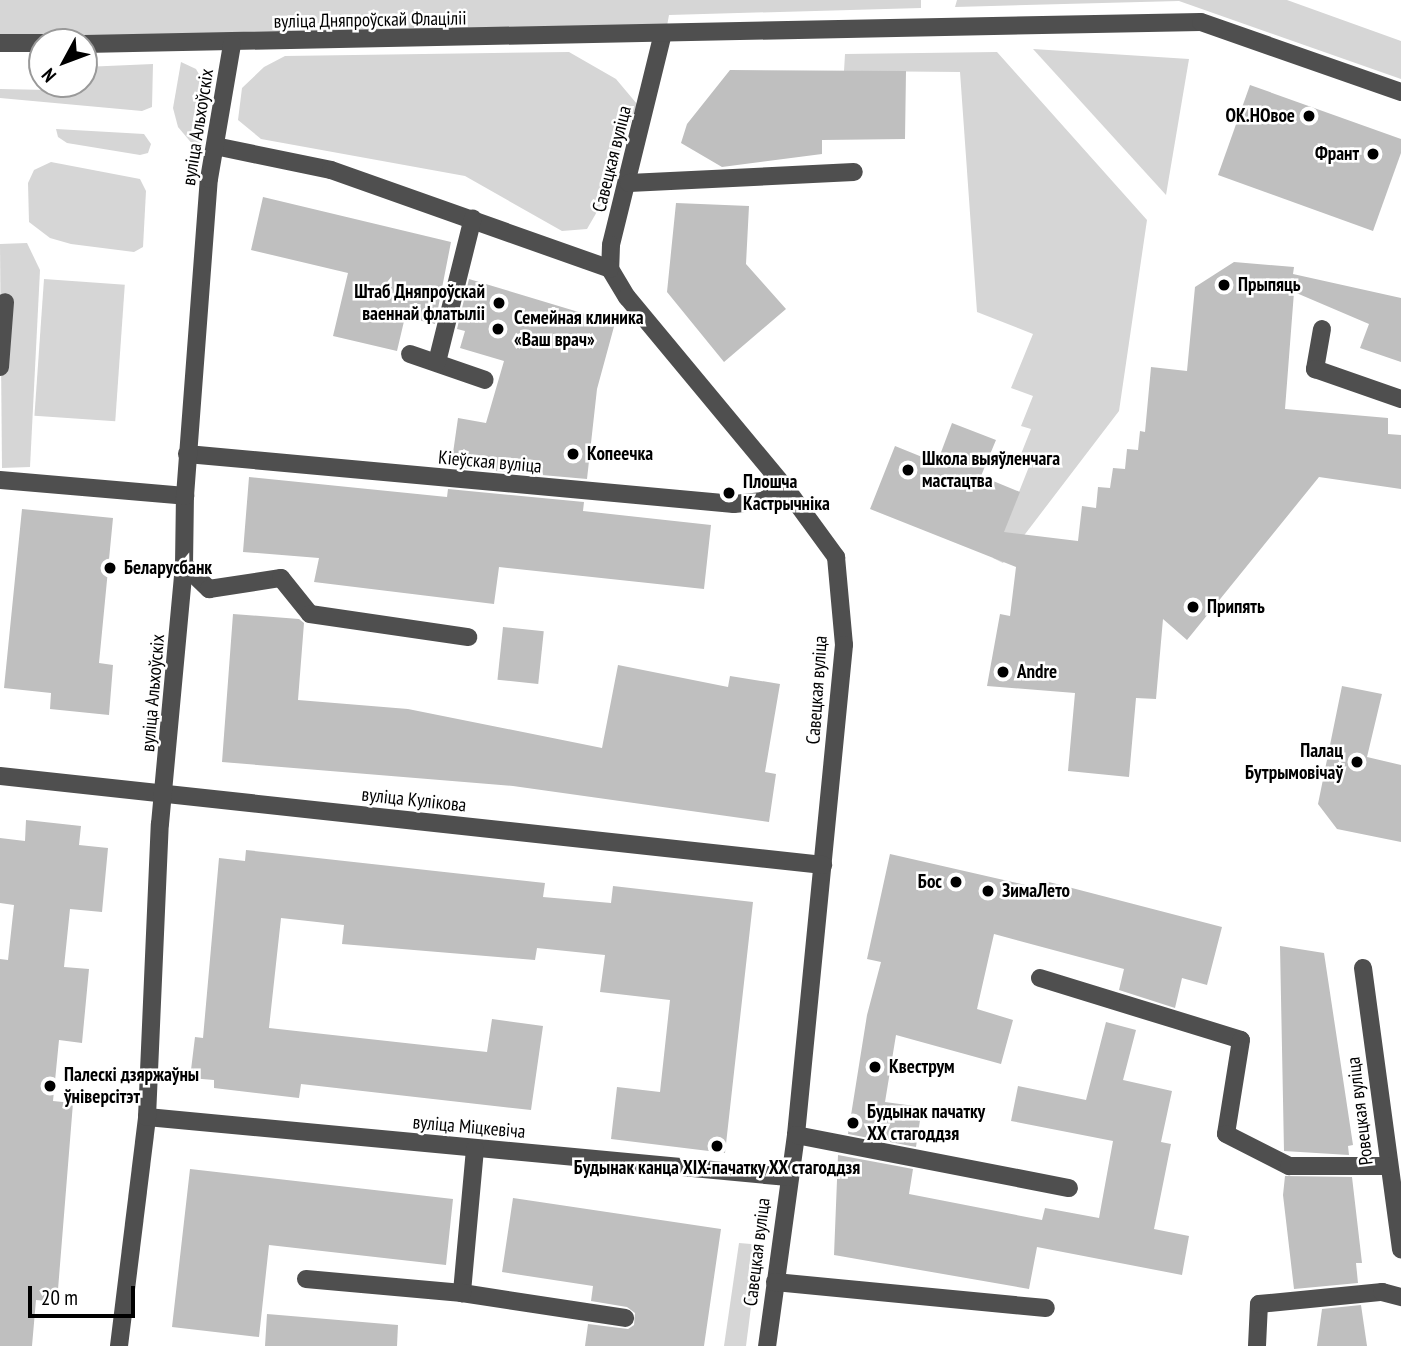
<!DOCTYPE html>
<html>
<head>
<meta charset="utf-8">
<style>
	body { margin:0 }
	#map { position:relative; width:1401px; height:1346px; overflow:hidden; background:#fff; font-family:"PT Sans Narrow",sans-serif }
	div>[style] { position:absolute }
	.green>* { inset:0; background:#d6d6d6; transform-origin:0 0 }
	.building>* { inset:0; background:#bfbfbf; transform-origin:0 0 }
	.minor>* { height:18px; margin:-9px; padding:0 9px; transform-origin:9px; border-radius:9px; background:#4f4f4f }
	.dots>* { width:19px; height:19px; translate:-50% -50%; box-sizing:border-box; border:4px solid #fff; border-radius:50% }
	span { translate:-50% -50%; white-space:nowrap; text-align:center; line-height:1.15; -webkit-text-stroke:5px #fff; paint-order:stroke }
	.street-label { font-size:19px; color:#000 }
	.poi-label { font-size:19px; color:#000; font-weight:700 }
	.right { translate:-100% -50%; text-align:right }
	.left { translate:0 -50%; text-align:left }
	.north { position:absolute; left:28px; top:28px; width:70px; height:70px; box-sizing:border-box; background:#fff; border:2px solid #999; border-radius:50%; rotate:229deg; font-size:19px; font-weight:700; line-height:28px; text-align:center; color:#000 }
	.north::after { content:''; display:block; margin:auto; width:24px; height:32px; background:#000; clip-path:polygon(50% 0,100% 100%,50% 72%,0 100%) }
	.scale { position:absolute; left:28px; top:1286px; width:107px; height:32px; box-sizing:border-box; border:4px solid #000; border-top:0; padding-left:9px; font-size:21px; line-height:24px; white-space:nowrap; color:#000; -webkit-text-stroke:5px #fff; paint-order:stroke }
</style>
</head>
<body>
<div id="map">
	<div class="green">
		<div style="clip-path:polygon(0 0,921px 0,921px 8px,669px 15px,667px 26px,171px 39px,0 35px)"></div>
		<div style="clip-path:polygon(957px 0,1287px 0,1401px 41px,1401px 79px,1179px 1px,955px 7px)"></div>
		<div style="clip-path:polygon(1033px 49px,1189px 59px,1166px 195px)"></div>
		<div style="clip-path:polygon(569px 52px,616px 79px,637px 104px,602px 203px,587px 229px,562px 231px,465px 176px,261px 139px,238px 120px,242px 88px,264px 67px,285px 56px)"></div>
		<div style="clip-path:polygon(997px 52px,1147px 220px,1119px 411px,1003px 563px,993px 558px,1032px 459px,1021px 454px,1031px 429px,1021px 426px,1033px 396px,1011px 388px,1033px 334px,977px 312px,960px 72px,844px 71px,845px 54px)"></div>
		<div style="clip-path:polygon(181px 62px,196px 69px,206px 87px,199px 152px,178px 127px,173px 108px)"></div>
		<div style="clip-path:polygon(153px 64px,152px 107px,142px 111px,0 98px,0 89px,49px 90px,52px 84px,84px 84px,84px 67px)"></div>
		<div style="clip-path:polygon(56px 129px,144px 134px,151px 144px,148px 153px,140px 155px,67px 143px,58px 137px)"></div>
		<div style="clip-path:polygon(51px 162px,140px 179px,146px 191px,143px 247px,134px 252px,71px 244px,50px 238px,29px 222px,28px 183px,34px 170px)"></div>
		<div style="clip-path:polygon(27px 243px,40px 270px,30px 467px,2px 468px,0 244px)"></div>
		<div style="left:44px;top:279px;width:81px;height:137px;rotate:4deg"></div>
		<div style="clip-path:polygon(739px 1243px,751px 1244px,758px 1252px,746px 1346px,724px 1346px)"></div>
	</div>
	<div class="building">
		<div style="clip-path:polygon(730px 70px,906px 71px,905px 139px,822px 140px,822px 154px,722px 167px,681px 143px,687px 124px)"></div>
		<div style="clip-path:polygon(1250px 85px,1401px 139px,1401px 153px,1373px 231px,1218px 175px)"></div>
		<div style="clip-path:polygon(263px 197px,451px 242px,435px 324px,405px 317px,397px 351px,333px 336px,348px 273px,251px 250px)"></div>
		<div style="clip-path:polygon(676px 203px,749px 206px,746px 264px,786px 309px,724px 362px,667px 292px)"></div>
		<div style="clip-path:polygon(1234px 262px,1294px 267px,1293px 274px,1401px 298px,1401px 362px,1360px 348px,1369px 324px,1294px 292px,1285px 409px,1388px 418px,1388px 434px,1401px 435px,1401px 489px,1319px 477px,1187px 640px,1163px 619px,1156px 699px,1136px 698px,1129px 777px,1068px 771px,1075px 693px,987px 686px,1000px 614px,1010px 616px,1016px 567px,870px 509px,895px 446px,937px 463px,952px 423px,996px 440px,981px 476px,1020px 492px,1004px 532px,1078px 541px,1082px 506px,1096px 508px,1098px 487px,1110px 488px,1113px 468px,1125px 469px,1127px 449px,1138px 450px,1140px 431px,1145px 432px,1151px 367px,1187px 371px,1195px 287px)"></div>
		<div style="clip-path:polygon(469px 279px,615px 323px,597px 389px,587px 479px,451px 467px,458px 418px,486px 423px,504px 361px,460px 348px,465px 331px,457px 329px)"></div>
		<div style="clip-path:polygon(249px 477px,447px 497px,448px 489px,584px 502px,583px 511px,711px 525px,704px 589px,499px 567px,494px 604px,314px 582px,319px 558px,243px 552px)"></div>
		<div style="clip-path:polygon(22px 509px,113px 518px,99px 663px,113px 665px,109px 715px,50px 709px,51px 693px,4px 688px)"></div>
		<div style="clip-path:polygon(233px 614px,299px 619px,304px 623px,298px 700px,408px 709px,602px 748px,618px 665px,728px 687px,730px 676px,780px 684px,765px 772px,776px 774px,769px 822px,513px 786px,222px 762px)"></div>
		<div style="left:503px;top:627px;width:41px;height:53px;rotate:6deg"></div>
		<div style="clip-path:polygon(1342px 686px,1382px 694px,1367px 757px,1401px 765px,1401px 842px,1337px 829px,1318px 804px)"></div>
		<div style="clip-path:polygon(26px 820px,81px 826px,79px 845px,108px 848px,102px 912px,70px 909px,64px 967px,89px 969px,82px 1043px,59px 1040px,53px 1101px,73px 1103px,57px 1302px,36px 1300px,32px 1346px,0 1346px,0 959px,8px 960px,14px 905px,0 903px,0 838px,25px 841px)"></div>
		<div style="clip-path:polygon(246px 850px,545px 883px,543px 897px,611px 903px,613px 886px,753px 902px,725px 1153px,611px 1139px,617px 1087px,660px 1092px,670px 1000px,600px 992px,605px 955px,537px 948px,535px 960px,342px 944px,344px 925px,281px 918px,269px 1028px,487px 1052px,492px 1019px,543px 1026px,531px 1110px,301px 1084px,299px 1098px,214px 1088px,214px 1080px,190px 1078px,195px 1037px,203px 1038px,219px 858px,245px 861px)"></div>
		<div style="clip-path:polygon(890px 854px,1043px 889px,1045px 881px,1222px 927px,1207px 985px,1182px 978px,1175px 1008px,1119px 990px,1124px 969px,994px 934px,977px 1009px,1013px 1020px,1001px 1064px,896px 1035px,885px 1102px,922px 1107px,916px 1147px,848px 1134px,867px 1015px,881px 962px,867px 959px)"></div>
		<div style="clip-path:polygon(1280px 946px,1324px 953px,1353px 1145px,1348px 1146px,1349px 1155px,1284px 1151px)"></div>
		<div style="clip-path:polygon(1106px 1022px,1136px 1030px,1123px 1080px,1172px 1091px,1161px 1142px,1171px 1144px,1154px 1229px,1189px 1236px,1182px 1275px,1037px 1247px,1029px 1289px,834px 1255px,838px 1155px,913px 1169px,909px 1194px,1042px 1220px,1045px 1208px,1099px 1218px,1113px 1141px,1011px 1121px,1018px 1086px,1086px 1100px)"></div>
		<div style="clip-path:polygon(190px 1169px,453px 1199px,446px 1265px,269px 1245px,259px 1337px,172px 1327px)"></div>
		<div style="clip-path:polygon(1285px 1176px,1352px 1177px,1362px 1263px,1356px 1263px,1358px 1283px,1294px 1289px,1283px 1195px)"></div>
		<div style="clip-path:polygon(513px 1198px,721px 1229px,704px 1346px,585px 1346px,588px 1324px,628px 1329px,634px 1325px,635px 1313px,627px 1307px,591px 1301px,593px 1286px,502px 1272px)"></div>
		<div style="clip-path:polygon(1361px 1305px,1367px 1346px,1317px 1346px,1322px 1309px)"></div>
		<div style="clip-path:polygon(267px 1314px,398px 1325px,397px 1346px,265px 1346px)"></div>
	</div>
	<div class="minor">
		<div style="left:663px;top:33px;width:218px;rotate:103.8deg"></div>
		<div style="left:611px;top:245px;width:24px;rotate:92deg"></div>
		<div style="left:610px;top:269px;width:33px;rotate:59deg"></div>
		<div style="left:627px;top:297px;width:247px;rotate:50.3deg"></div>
		<div style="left:785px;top:487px;width:87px;rotate:53.9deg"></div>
		<div style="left:836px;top:557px;width:88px;rotate:84.8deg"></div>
		<div style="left:844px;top:645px;width:492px;rotate:95.6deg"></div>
		<div style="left:796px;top:1135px;width:213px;rotate:97.8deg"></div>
		<div style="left:0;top:43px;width:42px"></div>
		<div style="left:84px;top:44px;width:1117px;rotate:-1.13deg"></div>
		<div style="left:1201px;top:22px;width:212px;rotate:19.3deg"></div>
		<div style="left:215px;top:146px;width:118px;rotate:11.7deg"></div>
		<div style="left:331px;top:170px;width:296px;rotate:19.5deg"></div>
		<div style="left:629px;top:183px;width:225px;rotate:-2.8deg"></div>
		<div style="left:1322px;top:329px;width:41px;rotate:99.9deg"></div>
		<div style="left:1315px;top:369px;width:91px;rotate:19.2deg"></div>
		<div style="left:410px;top:354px;width:79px;rotate:19.1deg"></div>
		<div style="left:437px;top:362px;width:148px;rotate:-76deg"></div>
		<div style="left:0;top:367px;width:65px;rotate:-85.6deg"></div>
		<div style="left:187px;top:454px;width:549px;rotate:5.22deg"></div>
		<div style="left:734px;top:504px;width:29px;rotate:-6deg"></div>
		<div style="left:763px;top:501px;width:26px;rotate:-32deg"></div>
		<div style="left:0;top:480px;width:186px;rotate:4.9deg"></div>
		<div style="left:184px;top:565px;width:35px;rotate:44deg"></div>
		<div style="left:209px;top:589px;width:73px;rotate:-8.7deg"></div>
		<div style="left:281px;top:578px;width:46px;rotate:51.1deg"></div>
		<div style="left:310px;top:614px;width:160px;rotate:8.3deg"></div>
		<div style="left:0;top:776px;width:828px;rotate:6.17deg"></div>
		<div style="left:1363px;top:968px;width:284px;rotate:82.3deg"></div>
		<div style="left:1040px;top:978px;width:210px;rotate:17.1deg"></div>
		<div style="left:1241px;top:1040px;width:95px;rotate:99.1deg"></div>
		<div style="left:1226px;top:1134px;width:71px;rotate:26.9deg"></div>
		<div style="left:1289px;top:1166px;width:99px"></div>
		<div style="left:147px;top:1117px;width:644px;rotate:5.35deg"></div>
		<div style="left:796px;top:1135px;width:278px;rotate:11deg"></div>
		<div style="left:475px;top:1149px;width:145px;rotate:95.2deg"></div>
		<div style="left:462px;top:1293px;width:165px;rotate:8.7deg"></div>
		<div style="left:306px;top:1279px;width:157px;rotate:5.1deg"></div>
		<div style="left:775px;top:1282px;width:272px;rotate:5.5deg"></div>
		<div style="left:119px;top:1346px;width:231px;rotate:-83deg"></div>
		<div style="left:147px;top:1117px;width:293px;rotate:-87.5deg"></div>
		<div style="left:160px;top:824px;width:260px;rotate:-84.7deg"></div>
		<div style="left:184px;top:565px;width:69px;rotate:-89.2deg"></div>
		<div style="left:185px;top:496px;width:318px;rotate:-85.7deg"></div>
		<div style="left:209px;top:179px;width:137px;rotate:-80.3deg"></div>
		<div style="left:1257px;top:1346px;width:42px;rotate:-87.3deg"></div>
		<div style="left:1259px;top:1304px;width:124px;rotate:-5.6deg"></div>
		<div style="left:1382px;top:1292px;width:20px;rotate:15deg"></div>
	</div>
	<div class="dots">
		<div style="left:1309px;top:116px;background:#000"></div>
		<div style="left:1373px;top:154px;background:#000"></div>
		<div style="left:1224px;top:285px;background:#000"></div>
		<div style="left:499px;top:303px;background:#000"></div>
		<div style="left:498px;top:329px;background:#000"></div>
		<div style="left:573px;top:454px;background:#000"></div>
		<div style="left:908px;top:470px;background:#000"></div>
		<div style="left:729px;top:493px;background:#000"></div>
		<div style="left:110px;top:568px;background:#000"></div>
		<div style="left:1193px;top:607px;background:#000"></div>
		<div style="left:1003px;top:672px;background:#000"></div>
		<div style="left:1357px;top:762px;background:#000"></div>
		<div style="left:956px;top:882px;background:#000"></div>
		<div style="left:988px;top:891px;background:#000"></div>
		<div style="left:875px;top:1067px;background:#000"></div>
		<div style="left:50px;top:1086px;background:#000"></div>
		<div style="left:853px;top:1123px;background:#000"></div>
		<div style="left:717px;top:1146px;background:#000"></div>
	</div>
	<div class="street-label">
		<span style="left:370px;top:20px;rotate:-1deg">вуліца Дняпроўскай Флаціліі</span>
		<span style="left:198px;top:127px;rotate:-81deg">вуліца Альхоўскіх</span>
		<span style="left:612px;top:159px;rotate:-76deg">Савецкая вуліца</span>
		<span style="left:490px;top:462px;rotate:5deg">Кіеўская вуліца</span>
		<span style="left:817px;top:690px;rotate:-86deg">Савецкая вуліца</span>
		<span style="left:153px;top:693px;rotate:-85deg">вуліца Альхоўскіх</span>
		<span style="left:414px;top:800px;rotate:6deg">вуліца Кулікова</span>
		<span style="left:1360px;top:1111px;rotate:-97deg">Ровецкая вуліца</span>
		<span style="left:469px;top:1127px;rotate:5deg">вуліца Міцкевіча</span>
		<span style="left:757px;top:1252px;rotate:-83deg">Савецкая вуліца</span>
	</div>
	<div class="poi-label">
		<span class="right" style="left:1295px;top:116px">ОК.НОвое</span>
		<span class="right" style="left:1359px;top:154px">Франт</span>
		<span class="left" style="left:1238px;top:285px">Прыпяць</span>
		<span class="right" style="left:485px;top:303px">Штаб Дняпроўскай<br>ваеннай флатыліі</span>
		<span class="left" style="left:514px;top:329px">Семейная клиника<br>«Ваш врач»</span>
		<span class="left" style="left:587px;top:454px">Копеечка</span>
		<span class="left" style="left:922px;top:470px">Школа выяўленчага<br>мастацтва</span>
		<span class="left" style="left:743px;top:493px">Плошча<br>Кастрычніка</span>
		<span class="left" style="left:124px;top:568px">Беларусбанк</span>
		<span class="left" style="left:1207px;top:607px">Припять</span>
		<span class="left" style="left:1017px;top:672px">Andre</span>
		<span class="right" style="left:1343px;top:762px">Палац<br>Бутрымовічаў</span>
		<span class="right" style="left:942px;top:882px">Бос</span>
		<span class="left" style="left:1002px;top:891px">ЗимаЛето</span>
		<span class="left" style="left:889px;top:1067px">Квеструм</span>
		<span class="left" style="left:64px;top:1086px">Палескі дзяржаўны<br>ўніверсітэт</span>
		<span class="left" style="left:867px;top:1123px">Будынак пачатку<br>ХХ стагоддзя</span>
		<span style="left:717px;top:1168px">Будынак канца XIX-пачатку XX стагоддзя</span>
	</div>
	<div class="north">N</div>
	<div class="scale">20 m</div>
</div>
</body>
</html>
